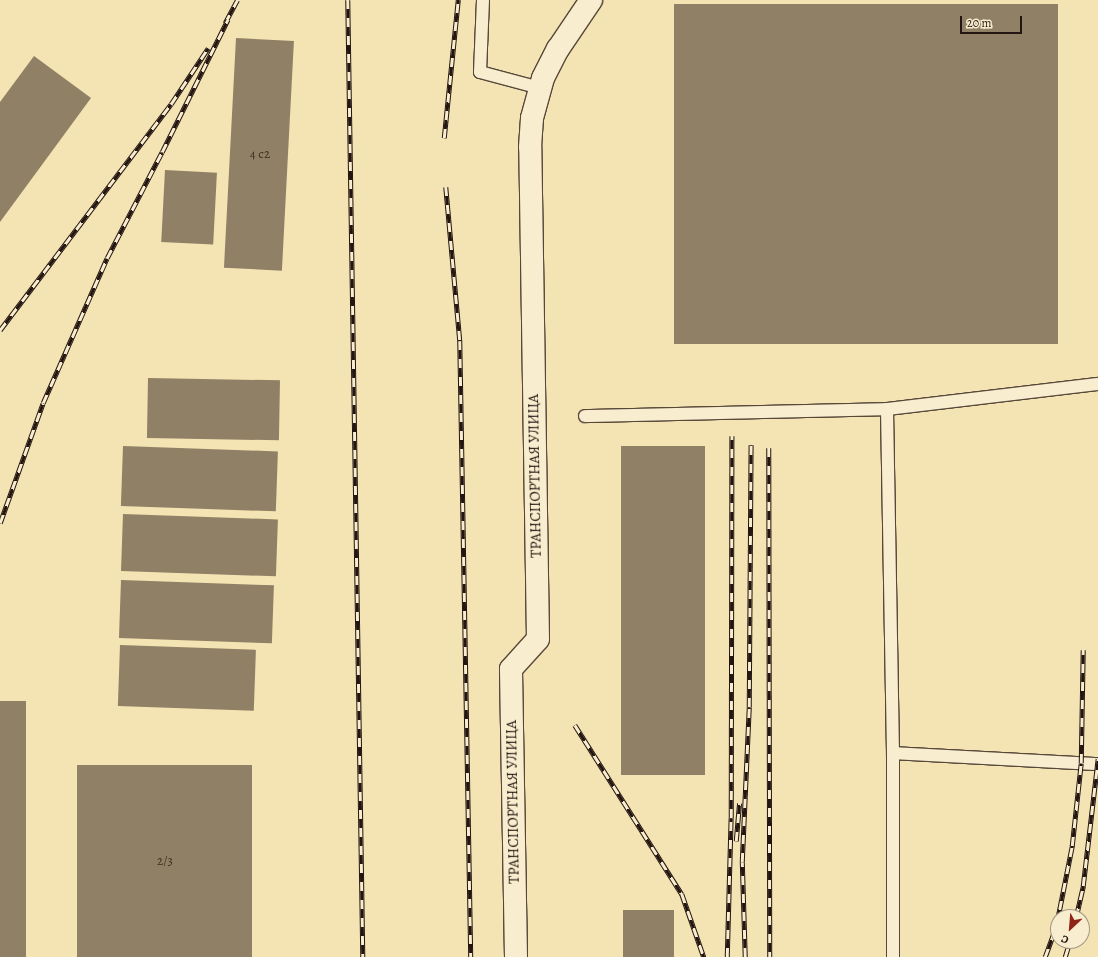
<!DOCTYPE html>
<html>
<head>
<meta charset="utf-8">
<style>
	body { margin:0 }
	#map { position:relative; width:1098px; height:957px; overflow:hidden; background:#f4e3b3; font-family:Alegreya,serif }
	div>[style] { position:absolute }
	.building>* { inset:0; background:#908065; transform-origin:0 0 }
	.roads { filter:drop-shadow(1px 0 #57483a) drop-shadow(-1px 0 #57483a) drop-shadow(0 1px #57483a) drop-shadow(0 -1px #57483a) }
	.lane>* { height:12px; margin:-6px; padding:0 6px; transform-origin:6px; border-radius:6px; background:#f8edce }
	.street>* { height:22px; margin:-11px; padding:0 11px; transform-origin:11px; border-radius:11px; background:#f8edce }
	.rail>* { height:4.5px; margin-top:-2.25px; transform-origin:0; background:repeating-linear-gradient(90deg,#f8edce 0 9px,#231511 0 18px); box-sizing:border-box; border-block:1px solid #231511 }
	span { translate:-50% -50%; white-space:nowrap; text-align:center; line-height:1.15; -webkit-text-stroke:3px #f8edce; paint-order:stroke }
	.number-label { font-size:13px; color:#3e3026 }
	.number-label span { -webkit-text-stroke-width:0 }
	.street-label { font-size:15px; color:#231511 }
	.north { position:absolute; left:1050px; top:909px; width:40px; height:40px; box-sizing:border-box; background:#f8edce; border:1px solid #a39782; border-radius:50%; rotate:206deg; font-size:11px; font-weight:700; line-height:16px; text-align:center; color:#231511 }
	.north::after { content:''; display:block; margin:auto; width:14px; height:18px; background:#8f2418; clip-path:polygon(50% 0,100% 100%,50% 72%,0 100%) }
	.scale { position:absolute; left:960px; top:16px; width:62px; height:18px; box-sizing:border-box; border:2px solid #231511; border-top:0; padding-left:5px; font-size:12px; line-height:14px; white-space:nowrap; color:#231511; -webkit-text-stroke:3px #f8edce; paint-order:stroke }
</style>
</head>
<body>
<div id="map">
	<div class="building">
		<div style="left:1058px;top:4px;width:340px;height:384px;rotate:90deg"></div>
		<div style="left:236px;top:38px;width:58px;height:230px;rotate:3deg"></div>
		<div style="clip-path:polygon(34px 56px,91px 98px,0 222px,0 102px)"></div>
		<div style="left:165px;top:170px;width:52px;height:72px;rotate:3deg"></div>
		<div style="left:148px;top:378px;width:132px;height:60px;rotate:1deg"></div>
		<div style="left:123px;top:446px;width:155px;height:60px;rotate:2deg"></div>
		<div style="left:621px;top:446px;width:84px;height:329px"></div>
		<div style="left:123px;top:514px;width:155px;height:57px;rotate:2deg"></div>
		<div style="left:121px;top:580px;width:153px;height:58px;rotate:2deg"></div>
		<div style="left:120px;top:645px;width:136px;height:61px;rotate:2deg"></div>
		<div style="left:0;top:701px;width:26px;height:256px"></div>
		<div style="left:77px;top:765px;width:175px;height:192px"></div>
		<div style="left:674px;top:910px;width:47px;height:51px;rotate:90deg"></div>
	</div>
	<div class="roads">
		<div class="lane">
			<div style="left:483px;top:0;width:72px;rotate:92.4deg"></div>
			<div style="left:480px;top:72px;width:62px;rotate:14.9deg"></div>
			<div style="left:585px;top:416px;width:302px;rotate:-1.3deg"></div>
			<div style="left:893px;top:753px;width:205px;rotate:3.1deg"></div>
			<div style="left:893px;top:957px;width:204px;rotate:-90deg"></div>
			<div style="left:893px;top:753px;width:344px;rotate:-91deg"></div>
			<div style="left:887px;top:409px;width:212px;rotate:-6.8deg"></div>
		</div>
		<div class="street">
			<div style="left:516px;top:957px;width:288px;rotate:-91deg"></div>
			<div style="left:511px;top:669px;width:40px;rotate:-48deg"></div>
			<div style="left:538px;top:639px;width:492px;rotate:-90.9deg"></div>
			<div style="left:530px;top:147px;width:29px;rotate:-86deg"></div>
			<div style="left:532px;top:118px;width:41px;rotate:-74.6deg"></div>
			<div style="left:543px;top:78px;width:33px;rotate:-63deg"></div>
			<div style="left:558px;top:49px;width:59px;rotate:-56deg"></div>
		</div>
	</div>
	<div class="rail">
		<div style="left:348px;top:0;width:957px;rotate:89.1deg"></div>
		<div style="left:225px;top:23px;width:26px;rotate:-62deg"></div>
		<div style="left:444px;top:138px;width:139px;rotate:-84.2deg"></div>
		<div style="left:446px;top:187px;width:155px;rotate:84.8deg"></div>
		<div style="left:460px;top:341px;width:616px;rotate:88.98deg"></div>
		<div style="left:0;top:330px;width:283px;rotate:-52.9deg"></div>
		<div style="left:171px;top:104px;width:67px;rotate:-56.5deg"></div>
		<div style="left:769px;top:448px;width:509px;rotate:89.89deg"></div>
		<div style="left:0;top:523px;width:127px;rotate:-70.3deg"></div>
		<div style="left:43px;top:403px;width:158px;rotate:-66.2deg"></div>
		<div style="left:107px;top:258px;width:119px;rotate:-62.6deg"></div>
		<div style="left:162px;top:152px;width:148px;rotate:-63.6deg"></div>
		<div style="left:575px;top:725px;width:200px;rotate:57.7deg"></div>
		<div style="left:682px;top:894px;width:67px;rotate:70.8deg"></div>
		<div style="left:736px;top:841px;width:38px;rotate:-85deg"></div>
		<div style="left:1076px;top:917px;width:32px;rotate:-77deg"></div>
		<div style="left:1083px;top:886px;width:128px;rotate:-83.3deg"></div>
		<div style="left:727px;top:957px;width:139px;rotate:-88.4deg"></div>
		<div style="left:731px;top:818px;width:382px;rotate:-89.9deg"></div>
		<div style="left:745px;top:957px;width:95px;rotate:-91.8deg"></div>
		<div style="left:742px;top:862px;width:155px;rotate:-87.4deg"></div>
		<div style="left:749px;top:707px;width:262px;rotate:-89.6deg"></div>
		<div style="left:1045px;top:957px;width:32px;rotate:-70deg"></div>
		<div style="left:1056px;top:927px;width:83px;rotate:-78.8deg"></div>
		<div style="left:1072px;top:846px;width:83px;rotate:-83.8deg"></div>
		<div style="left:1081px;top:763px;width:113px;rotate:-89deg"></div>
		<div style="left:1065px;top:957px;width:17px;rotate:-73deg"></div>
	</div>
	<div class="number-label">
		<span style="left:260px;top:154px">4 с2</span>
		<span style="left:165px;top:861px">2/3</span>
	</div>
	<div class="street-label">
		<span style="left:535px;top:476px;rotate:-91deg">ТРАНСПОРТНАЯ УЛИЦА</span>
		<span style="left:513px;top:802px;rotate:-91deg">ТРАНСПОРТНАЯ УЛИЦА</span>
	</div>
	<div class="north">С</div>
	<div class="scale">20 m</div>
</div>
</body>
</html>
